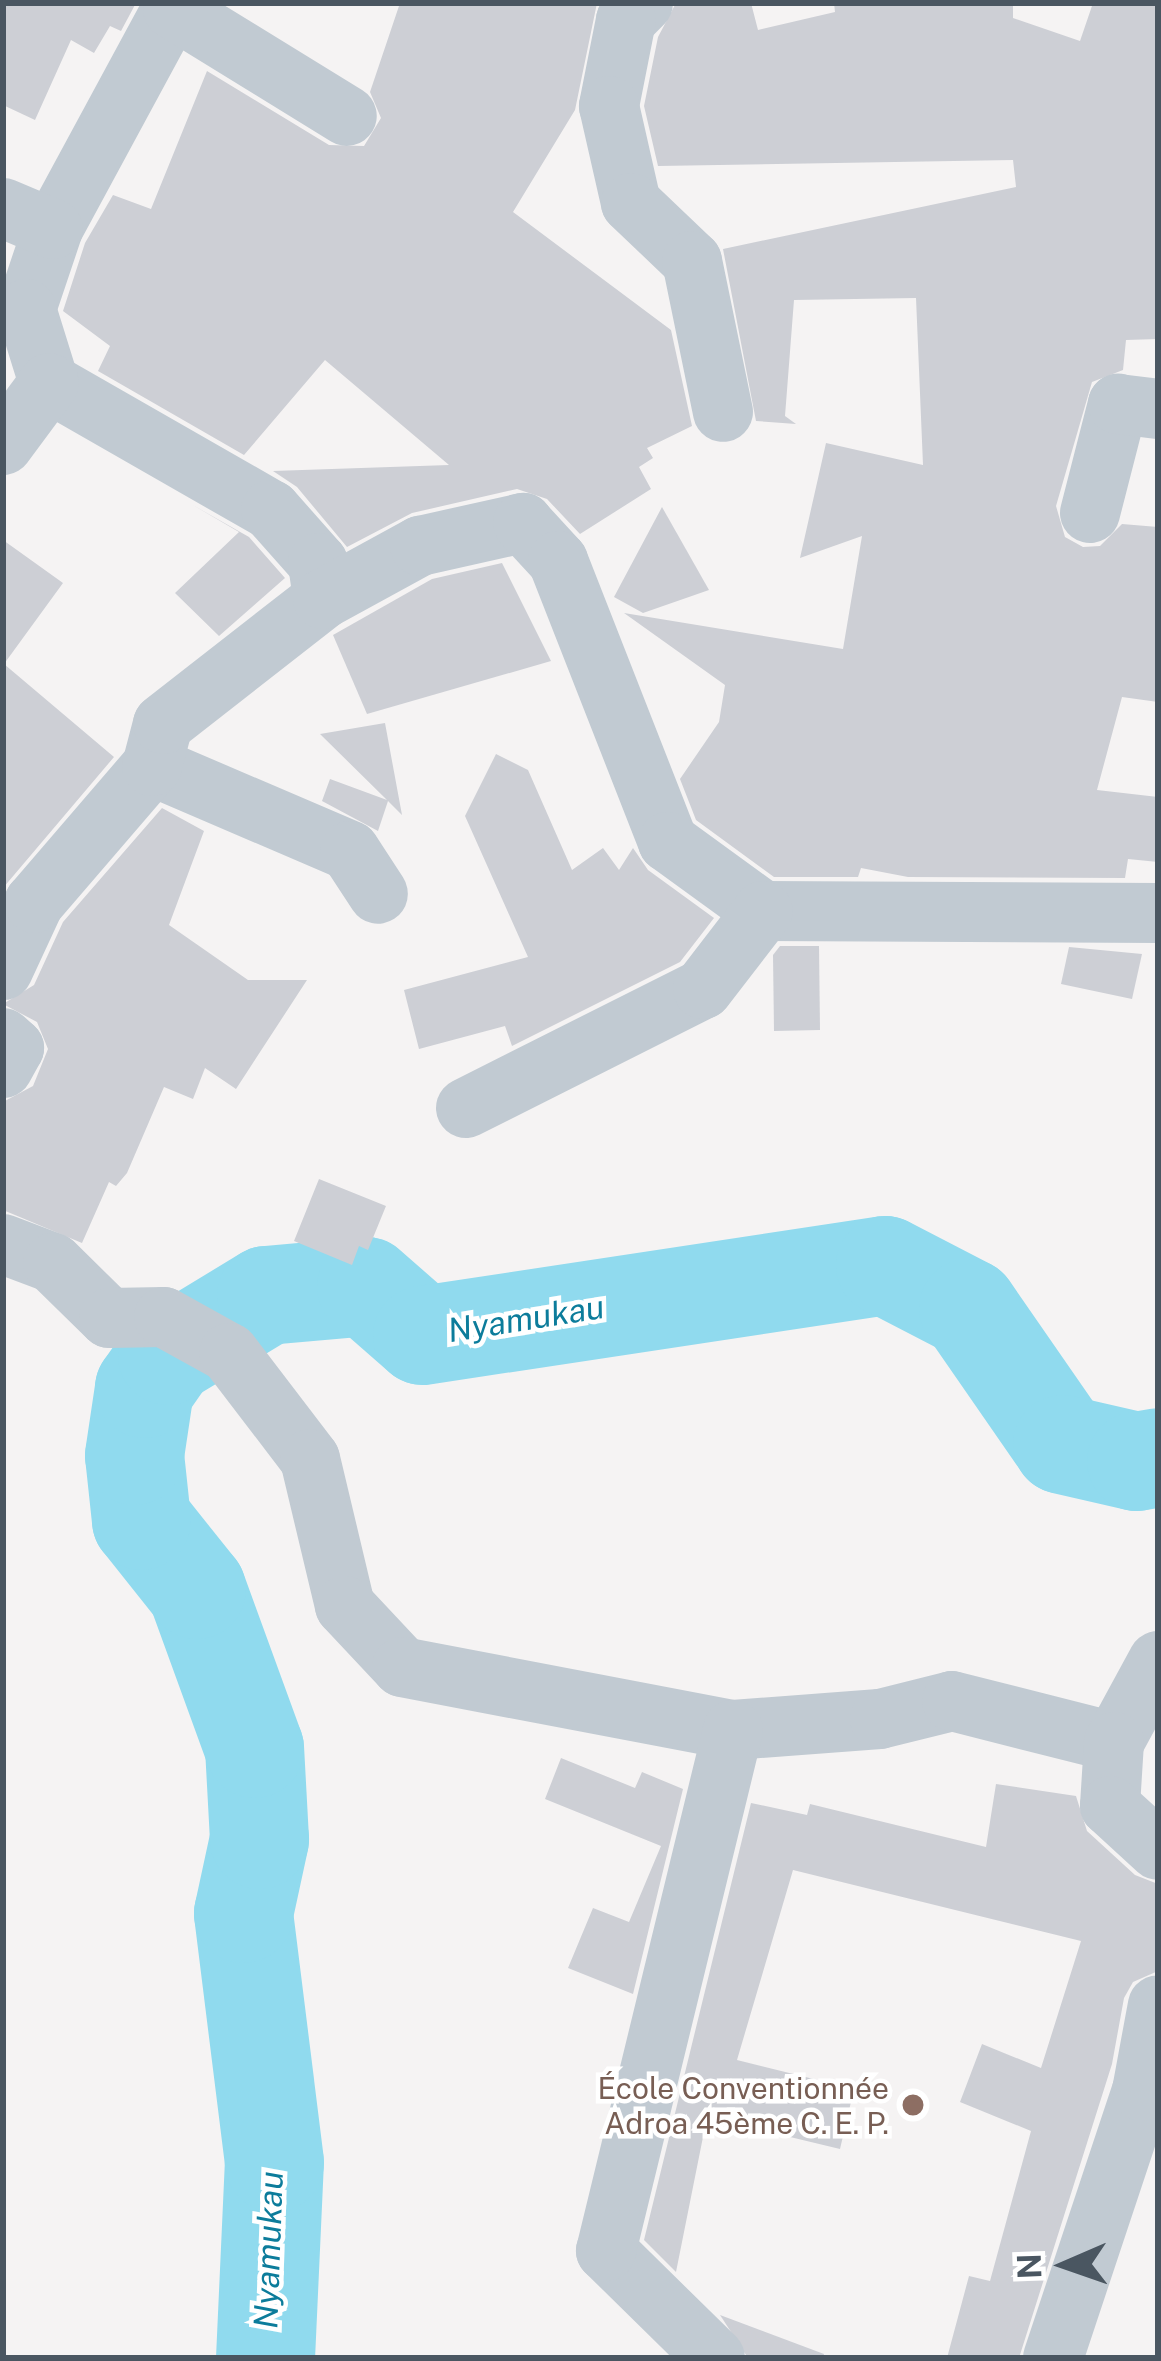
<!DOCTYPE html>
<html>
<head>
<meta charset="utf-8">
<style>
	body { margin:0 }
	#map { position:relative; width:1161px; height:2361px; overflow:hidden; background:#f5f3f3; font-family:"Public Sans",sans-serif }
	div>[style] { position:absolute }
	.river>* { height:99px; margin:-49.5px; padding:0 49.5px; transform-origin:49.5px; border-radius:49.5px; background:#90daee }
	.building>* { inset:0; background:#cdcfd5 }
	.minor>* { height:60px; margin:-30px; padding:0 30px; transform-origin:30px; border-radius:30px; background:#c1cad2 }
	.dots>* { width:33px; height:33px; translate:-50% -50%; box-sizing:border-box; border:6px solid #fff; border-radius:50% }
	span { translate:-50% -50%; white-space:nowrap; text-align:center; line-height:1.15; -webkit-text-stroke:9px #fff; paint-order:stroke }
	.education-label { font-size:30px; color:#785e54 }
	.right { translate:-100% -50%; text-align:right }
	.water-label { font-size:33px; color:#0c7c9b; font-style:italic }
	.frame { position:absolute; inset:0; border:6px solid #4a5661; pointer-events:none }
	.north { position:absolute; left:1005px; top:2205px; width:120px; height:120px; -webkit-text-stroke:9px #fff; paint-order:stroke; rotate:268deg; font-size:33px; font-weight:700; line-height:48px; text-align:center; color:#4a5661 }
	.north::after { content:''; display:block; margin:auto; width:42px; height:54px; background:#4a5661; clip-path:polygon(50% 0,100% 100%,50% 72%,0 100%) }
</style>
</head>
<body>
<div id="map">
	<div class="river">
		<div style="left:265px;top:2358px;width:196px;rotate:-87.4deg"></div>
		<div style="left:274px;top:2162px;width:251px;rotate:-97.1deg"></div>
		<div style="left:243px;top:1913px;width:76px;rotate:-77.8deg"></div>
		<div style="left:259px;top:1839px;width:91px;rotate:-93.1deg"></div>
		<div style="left:254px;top:1748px;width:169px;rotate:-110deg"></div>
		<div style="left:196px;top:1589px;width:88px;rotate:-128.6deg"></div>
		<div style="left:141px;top:1520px;width:65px;rotate:-96.1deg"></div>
		<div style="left:134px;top:1455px;width:68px;rotate:-81.5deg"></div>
		<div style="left:144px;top:1388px;width:40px;rotate:-55.1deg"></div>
		<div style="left:167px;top:1355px;width:116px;rotate:-31.2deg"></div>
		<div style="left:266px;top:1295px;width:100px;rotate:-5.1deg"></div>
		<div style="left:366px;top:1286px;width:74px;rotate:41.2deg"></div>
		<div style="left:422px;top:1335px;width:468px;rotate:-8.6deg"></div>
		<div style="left:885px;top:1265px;width:93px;rotate:27.4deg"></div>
		<div style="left:968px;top:1308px;width:165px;rotate:55.3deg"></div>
		<div style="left:1062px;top:1444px;width:76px;rotate:12.9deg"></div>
		<div style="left:1136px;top:1461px;width:22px;rotate:-10deg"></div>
	</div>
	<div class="building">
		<div style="clip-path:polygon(3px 3px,136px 3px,121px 31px,110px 26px,94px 53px,71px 40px,35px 120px,3px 105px)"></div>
		<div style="clip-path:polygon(400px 3px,597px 3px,575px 110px,513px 212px,671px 330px,692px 426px,647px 448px,653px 458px,639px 467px,651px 489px,580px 534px,547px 499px,517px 489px,412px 513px,347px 547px,297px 487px,273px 471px,449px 465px,325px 360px,244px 455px,98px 371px,110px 346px,63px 311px,85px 243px,113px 195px,151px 209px,207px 71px,329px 145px,364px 146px,381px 118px,370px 92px)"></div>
		<div style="clip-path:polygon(676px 3px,751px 3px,758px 30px,835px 12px,834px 3px,1013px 3px,1013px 18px,1080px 41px,1093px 3px,1158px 3px,1158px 339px,1126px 340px,1123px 370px,1092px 382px,1056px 506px,1065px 537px,1083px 547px,1100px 546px,1122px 524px,1158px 527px,1158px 702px,1122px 697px,1097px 790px,1158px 797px,1158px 862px,1128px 859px,1125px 878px,908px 877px,861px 868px,858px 877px,774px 877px,696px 820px,680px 779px,719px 722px,725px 685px,624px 613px,843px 649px,862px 536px,800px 558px,826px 443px,923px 465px,916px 298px,794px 300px,785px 416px,796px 424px,756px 421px,723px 249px,1016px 187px,1013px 160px,658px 166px,644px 106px,658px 37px)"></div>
		<div style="clip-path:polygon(191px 504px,249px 537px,285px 578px,219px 636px,175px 593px,239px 532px)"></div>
		<div style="clip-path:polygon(662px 507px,709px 590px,643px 613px,614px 597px)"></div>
		<div style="clip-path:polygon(3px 540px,63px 583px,4px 664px,114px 757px,3px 888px)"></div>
		<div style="clip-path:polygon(502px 563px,551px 661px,367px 714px,333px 635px,432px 579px)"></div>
		<div style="clip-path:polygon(385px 723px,402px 815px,388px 801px,378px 831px,322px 801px,330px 779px,387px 800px,320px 734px)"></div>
		<div style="clip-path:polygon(496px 754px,528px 770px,572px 870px,603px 848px,619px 870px,633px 848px,648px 870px,714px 918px,680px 962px,512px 1046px,505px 1026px,419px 1049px,404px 990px,528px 957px,465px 816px)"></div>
		<div style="clip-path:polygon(162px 808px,204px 831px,169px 925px,248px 980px,307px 980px,236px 1089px,205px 1068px,193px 1099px,164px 1087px,127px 1173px,116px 1186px,109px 1182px,82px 1243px,3px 1210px,3px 1102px,33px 1086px,48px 1049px,37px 1022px,3px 1004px,34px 985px,63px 922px)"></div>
		<div style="clip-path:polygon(780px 946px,819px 946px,820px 1030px,774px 1031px,773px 955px)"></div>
		<div style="clip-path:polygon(1069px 947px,1142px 954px,1132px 999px,1061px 984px)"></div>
		<div style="clip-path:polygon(319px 1179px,386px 1206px,368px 1250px,359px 1246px,352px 1265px,294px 1241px)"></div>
		<div style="clip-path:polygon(561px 1758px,635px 1788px,642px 1772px,683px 1789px,633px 1994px,568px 1968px,593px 1908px,629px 1922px,661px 1846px,545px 1799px)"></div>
		<div style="clip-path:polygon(996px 1784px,1076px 1796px,1087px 1831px,1135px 1875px,1158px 1884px,1158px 1971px,1133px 1982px,1124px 1998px,1112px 2064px,1019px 2358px,947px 2358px,969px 2276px,990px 2281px,1031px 2131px,960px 2102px,982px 2044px,1041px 2068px,1081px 1941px,793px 1870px,737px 2060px,854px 2089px,840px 2149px,707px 2117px,676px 2272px,644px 2240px,751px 1803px,807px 1815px,810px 1804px,986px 1847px)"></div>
		<div style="clip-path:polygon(720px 2315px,824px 2354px,823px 2358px,748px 2358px)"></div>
	</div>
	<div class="minor">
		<div style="left:175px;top:3px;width:257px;rotate:118.4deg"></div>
		<div style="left:53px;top:229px;width:84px;rotate:108.6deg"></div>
		<div style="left:26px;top:309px;width:77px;rotate:72.7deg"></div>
		<div style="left:49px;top:383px;width:256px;rotate:29.8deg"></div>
		<div style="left:271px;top:510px;width:71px;rotate:48.4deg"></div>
		<div style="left:318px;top:563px;width:36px;rotate:82deg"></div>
		<div style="left:643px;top:3px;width:24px;rotate:135deg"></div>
		<div style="left:626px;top:20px;width:88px;rotate:101.2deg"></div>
		<div style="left:609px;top:106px;width:99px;rotate:77.2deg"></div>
		<div style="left:631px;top:203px;width:84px;rotate:43.6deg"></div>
		<div style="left:692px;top:261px;width:154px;rotate:78.4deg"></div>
		<div style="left:173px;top:9px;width:204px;rotate:31.6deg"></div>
		<div style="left:3px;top:208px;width:54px;rotate:22.8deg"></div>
		<div style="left:3px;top:445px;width:77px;rotate:-53.4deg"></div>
		<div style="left:1090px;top:513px;width:113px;rotate:-75.6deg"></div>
		<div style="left:1118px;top:404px;width:40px;rotate:7.1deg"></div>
		<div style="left:152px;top:766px;width:215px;rotate:23.2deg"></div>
		<div style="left:350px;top:851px;width:51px;rotate:56.9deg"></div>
		<div style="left:3px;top:970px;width:74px;rotate:-65.2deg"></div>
		<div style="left:34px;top:903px;width:181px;rotate:-49.3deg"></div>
		<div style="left:152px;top:766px;width:43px;rotate:-75.3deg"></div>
		<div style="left:163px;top:724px;width:203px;rotate:-38deg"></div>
		<div style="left:323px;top:599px;width:111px;rotate:-28.7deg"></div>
		<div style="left:420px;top:546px;width:106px;rotate:-12.6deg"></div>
		<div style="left:523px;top:523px;width:52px;rotate:47.4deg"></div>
		<div style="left:558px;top:561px;width:302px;rotate:68.6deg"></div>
		<div style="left:668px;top:842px;width:117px;rotate:36deg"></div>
		<div style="left:763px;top:911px;width:395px;rotate:0.3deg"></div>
		<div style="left:3px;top:1038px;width:15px;rotate:42deg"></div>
		<div style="left:14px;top:1048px;width:23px;rotate:119deg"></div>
		<div style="left:466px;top:1108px;width:265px;rotate:-26.7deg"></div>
		<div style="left:703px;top:989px;width:98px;rotate:-52.4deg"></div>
		<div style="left:3px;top:1244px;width:53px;rotate:20.8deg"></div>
		<div style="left:53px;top:1263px;width:78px;rotate:44.5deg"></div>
		<div style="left:109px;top:1318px;width:55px;rotate:-1deg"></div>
		<div style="left:164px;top:1317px;width:74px;rotate:29deg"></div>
		<div style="left:229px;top:1353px;width:133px;rotate:52.6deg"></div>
		<div style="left:310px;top:1459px;width:151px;rotate:76.6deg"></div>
		<div style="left:345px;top:1606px;width:83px;rotate:46.9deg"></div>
		<div style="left:402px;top:1667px;width:337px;rotate:10.8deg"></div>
		<div style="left:733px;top:1730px;width:147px;rotate:-4.3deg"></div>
		<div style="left:880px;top:1719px;width:74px;rotate:-14deg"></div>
		<div style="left:952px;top:1701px;width:167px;rotate:14.2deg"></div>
		<div style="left:1158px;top:1661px;width:92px;rotate:118.5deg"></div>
		<div style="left:1114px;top:1742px;width:64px;rotate:93.6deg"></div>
		<div style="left:1110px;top:1806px;width:65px;rotate:42.5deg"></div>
		<div style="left:715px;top:2358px;width:153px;rotate:-135.5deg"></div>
		<div style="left:606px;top:2251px;width:536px;rotate:-76.3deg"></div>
		<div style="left:1053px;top:2358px;width:281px;rotate:-71.6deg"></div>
		<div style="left:1142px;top:2091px;width:87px;rotate:-79.5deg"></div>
	</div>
	<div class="dots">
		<div style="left:913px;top:2105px;background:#8d6e63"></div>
	</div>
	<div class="education-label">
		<span class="right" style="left:889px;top:2105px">École Conventionnée<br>Adroa 45ème C. E. P.</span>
	</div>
	<div class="water-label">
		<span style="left:526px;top:1319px;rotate:-9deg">Nyamukau</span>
		<span style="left:269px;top:2250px;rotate:-88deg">Nyamukau</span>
	</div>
	<div class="frame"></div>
	<div class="north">N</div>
</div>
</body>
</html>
